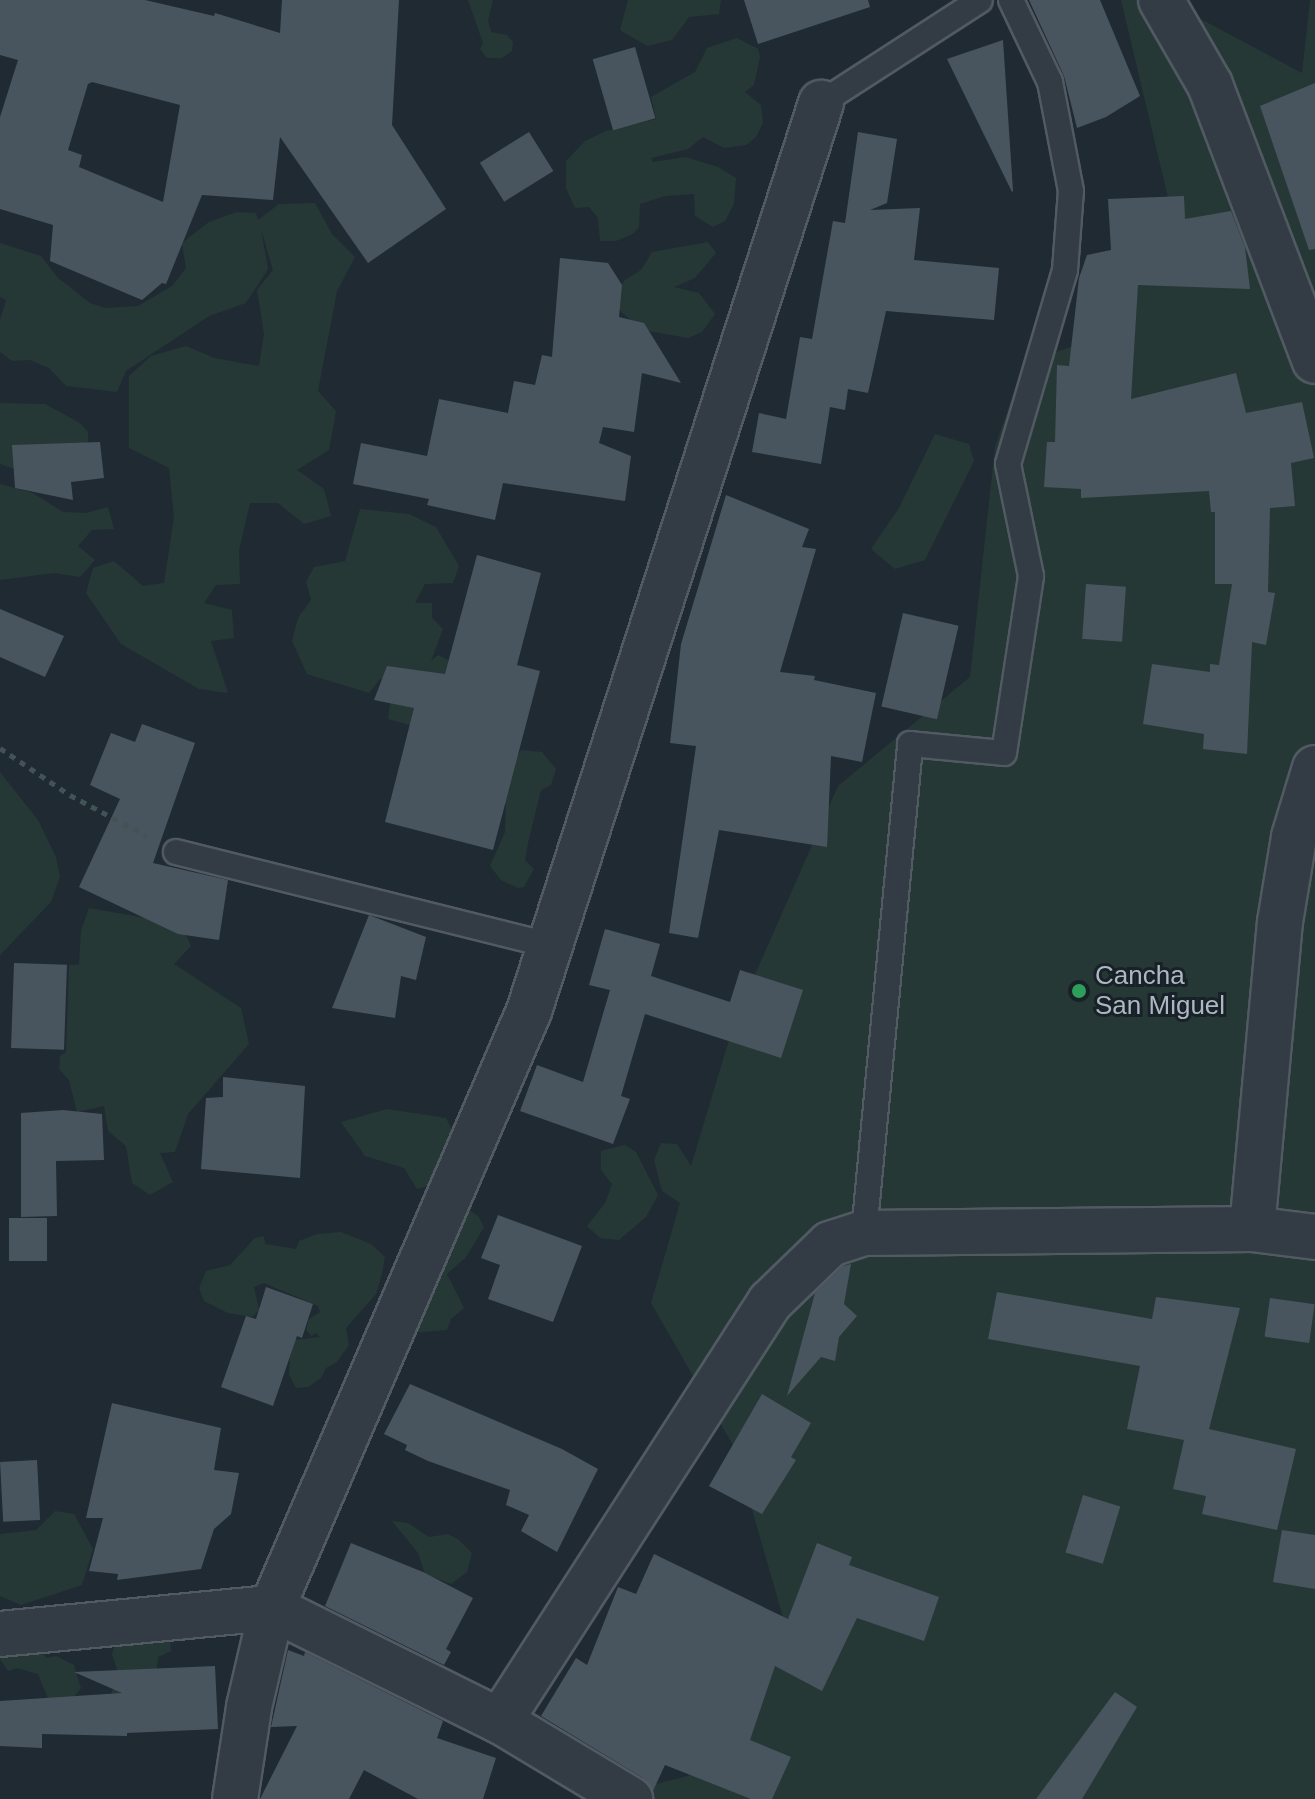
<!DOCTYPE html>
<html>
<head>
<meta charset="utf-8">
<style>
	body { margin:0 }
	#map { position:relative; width:1315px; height:1799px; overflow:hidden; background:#202a33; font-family:Arial,sans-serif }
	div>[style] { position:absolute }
	.green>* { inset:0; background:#253836 }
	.building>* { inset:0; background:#48555f; transform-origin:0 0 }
	.path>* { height:5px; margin-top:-2.5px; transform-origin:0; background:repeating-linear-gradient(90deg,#415354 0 6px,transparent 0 12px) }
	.roads { filter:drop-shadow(2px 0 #515a62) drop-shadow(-2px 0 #515a62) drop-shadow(0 2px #515a62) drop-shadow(0 -2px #515a62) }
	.service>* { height:24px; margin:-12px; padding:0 12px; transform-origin:12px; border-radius:12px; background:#333c44 }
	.minor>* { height:44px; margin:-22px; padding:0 22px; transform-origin:22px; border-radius:22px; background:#333c44 }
	.dots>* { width:22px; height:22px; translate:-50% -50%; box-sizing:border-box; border:4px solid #192128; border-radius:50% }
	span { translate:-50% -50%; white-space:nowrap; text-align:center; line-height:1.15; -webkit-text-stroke:6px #192128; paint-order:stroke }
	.poi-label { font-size:26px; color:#adb7c1 }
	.left { translate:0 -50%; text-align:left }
</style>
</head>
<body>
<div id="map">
	<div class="green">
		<div style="clip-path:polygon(468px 0,493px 0,488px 21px,491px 32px,507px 35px,513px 42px,512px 51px,502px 58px,487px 58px,480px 49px,483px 43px)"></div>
		<div style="clip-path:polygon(628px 0,721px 0,719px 14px,689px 17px,672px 40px,647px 46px,620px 30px)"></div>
		<div style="clip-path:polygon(1121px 0,1165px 0,1302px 73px,1310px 0,1315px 0,1315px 1799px,600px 1799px,706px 1771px,783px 1617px,734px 1447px,651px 1303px,680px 1203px,662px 1191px,654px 1160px,661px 1143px,677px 1144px,691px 1166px,735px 1020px,838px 786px,970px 677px,995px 447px,1024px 363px,1117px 331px,1171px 210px)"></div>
		<div style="clip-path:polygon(737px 38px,758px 49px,760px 57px,754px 85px,745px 92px,761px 105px,763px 123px,756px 137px,746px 145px,724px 148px,703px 137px,688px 149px,651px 158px,653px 162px,686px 157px,718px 167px,736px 178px,734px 204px,725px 221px,713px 227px,695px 216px,694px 194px,665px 196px,640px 204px,639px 227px,633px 234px,616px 241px,600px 241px,598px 218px,589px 207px,575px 208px,566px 188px,566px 161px,585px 141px,606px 131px,656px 119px,651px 97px,695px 72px,707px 48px)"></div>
		<div style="clip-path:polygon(315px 203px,332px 234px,355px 257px,337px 291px,318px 391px,336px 411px,329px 450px,297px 470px,324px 489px,331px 516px,304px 524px,278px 503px,250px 503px,239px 551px,240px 584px,216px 585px,204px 603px,232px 610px,234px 638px,211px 641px,228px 693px,199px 689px,121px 644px,86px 593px,93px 568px,114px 561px,143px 586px,164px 583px,174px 517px,169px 468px,129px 448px,129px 376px,151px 356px,186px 346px,214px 358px,259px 366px,264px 334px,257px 290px,273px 270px,261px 229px,268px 269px,246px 303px,209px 316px,126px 371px,117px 392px,66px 386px,49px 368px,30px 360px,12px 361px,0 352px,0 320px,6px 300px,0 297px,0 243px,41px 256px,57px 277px,90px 303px,105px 308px,138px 306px,172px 286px,186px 268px,182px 243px,209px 222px,237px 212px,256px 213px,258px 220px,279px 204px)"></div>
		<div style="clip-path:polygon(708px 242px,716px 253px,695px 278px,674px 287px,699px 293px,715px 314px,702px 332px,688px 338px,642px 330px,609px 301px,625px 280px,641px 270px,652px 252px)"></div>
		<div style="clip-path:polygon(0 403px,45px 404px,80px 423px,88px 432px,88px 442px,20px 471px,0 464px)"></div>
		<div style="clip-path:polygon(935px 434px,969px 444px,974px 461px,925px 560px,895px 569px,871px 549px,899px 508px)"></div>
		<div style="clip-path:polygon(0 484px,33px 493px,63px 512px,86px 513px,108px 507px,114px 529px,92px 530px,78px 546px,95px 560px,80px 577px,54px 573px,0 580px)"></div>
		<div style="clip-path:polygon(360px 509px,409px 514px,436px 527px,459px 566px,453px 583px,425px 584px,415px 603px,432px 603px,432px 618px,443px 629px,431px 661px,438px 655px,450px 661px,451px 672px,413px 726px,388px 719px,393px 680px,380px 679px,369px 693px,307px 674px,292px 641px,298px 618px,311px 600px,306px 582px,314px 567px,345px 561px)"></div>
		<div style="clip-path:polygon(521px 750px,542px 752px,556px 769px,551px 785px,541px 790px,528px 843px,525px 860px,534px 869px,524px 887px,518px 888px,501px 880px,490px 866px,505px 832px,506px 806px,497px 785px)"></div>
		<div style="clip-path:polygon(0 772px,38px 820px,56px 857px,60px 877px,51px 902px,0 955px)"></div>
		<div style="clip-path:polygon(89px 908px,181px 924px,191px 946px,174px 964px,241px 1008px,249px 1044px,188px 1114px,175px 1152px,160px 1153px,173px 1182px,150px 1195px,132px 1183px,126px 1146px,108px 1131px,104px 1106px,77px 1112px,69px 1080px,59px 1069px,60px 1056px,66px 1052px,69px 965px,79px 965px,81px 931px)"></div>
		<div style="clip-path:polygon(387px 1109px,446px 1118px,461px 1147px,445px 1182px,417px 1189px,404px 1168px,365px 1156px,341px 1122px)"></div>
		<div style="clip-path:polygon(625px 1145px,636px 1152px,658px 1195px,646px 1217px,619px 1240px,600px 1238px,587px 1226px,605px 1203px,612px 1184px,601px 1170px,601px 1151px)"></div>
		<div style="clip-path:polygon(468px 1209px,479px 1217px,484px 1227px,466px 1257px,447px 1274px,464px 1308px,451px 1319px,447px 1330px,411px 1333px)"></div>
		<div style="clip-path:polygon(341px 1232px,371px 1244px,385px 1257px,382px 1274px,376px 1294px,346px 1328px,349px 1345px,337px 1362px,326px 1368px,321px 1378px,308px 1387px,296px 1388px,289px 1374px,290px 1357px,295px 1340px,320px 1337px,316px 1333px,311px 1336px,306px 1330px,309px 1319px,320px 1312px,318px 1306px,264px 1283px,254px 1287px,259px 1310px,252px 1317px,228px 1313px,204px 1301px,199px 1288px,206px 1271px,230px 1265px,255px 1238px,264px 1236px,265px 1244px,296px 1249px,299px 1241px,317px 1234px)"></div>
		<div style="clip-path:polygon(55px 1511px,74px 1514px,93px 1549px,82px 1585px,21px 1605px,0 1596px,0 1534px,36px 1530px)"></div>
		<div style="clip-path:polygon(392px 1521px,408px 1523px,429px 1537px,448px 1534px,459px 1540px,472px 1553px,467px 1572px,451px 1584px,425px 1574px,418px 1553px)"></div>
		<div style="clip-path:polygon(117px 1637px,170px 1637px,171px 1651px,158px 1657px,156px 1676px,148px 1688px,111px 1698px,113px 1686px,120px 1678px,112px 1654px)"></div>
		<div style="clip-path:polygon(37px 1640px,41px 1652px,47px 1658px,56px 1656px,74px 1665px,81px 1688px,74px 1697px,49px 1701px,38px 1674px,17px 1668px,8px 1671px,0 1659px,3px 1650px)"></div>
	</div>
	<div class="building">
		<div style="clip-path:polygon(evenodd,0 0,145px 0,214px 16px,215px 13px,280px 33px,282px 0,399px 0,392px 125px,446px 209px,368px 263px,280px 137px,273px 200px,202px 195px,166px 284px,162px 283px,142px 300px,50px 261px,53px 225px,0 209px,0 117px,18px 60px,0 55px,0 0,92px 82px,180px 105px,163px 202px,79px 167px,82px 155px,68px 150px,88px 84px,92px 82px)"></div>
		<div style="clip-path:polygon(744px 0,868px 0,870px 7px,758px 44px)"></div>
		<div style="clip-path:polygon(1029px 0,1100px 0,1140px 96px,1106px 117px,1077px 128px,1064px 76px)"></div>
		<div style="clip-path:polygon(1003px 40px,1013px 191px,1012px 192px,947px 59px)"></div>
		<div style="left:635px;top:47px;width:74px;height:44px;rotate:74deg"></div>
		<div style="clip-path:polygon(1315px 83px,1315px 249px,1309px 250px,1260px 106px)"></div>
		<div style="left:529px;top:132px;width:46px;height:58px;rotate:58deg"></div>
		<div style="clip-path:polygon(858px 132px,897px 139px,887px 203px,870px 210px,920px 208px,914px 260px,999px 268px,994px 320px,886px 311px,868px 393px,848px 389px,845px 410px,830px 407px,821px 464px,752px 452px,759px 413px,786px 419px,800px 337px,812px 339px,833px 221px,845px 223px)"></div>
		<div style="clip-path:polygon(1184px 196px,1185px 219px,1231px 211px,1245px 247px,1250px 289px,1138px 285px,1131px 399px,1236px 373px,1246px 413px,1302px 402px,1314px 458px,1291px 463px,1295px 506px,1270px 508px,1268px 592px,1275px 593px,1266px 645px,1252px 642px,1247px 754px,1203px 749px,1204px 734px,1143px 724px,1152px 664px,1210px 672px,1210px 664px,1219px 665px,1232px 584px,1215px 584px,1215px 512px,1211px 512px,1209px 491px,1081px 498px,1081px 489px,1044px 487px,1047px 442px,1055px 442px,1057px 365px,1069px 366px,1079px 278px,1087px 255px,1111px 250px,1108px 199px)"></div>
		<div style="clip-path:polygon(560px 258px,608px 263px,622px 285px,619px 317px,644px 323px,681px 383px,642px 373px,634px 432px,603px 427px,599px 443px,631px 456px,625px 501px,503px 483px,495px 520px,427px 505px,429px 499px,353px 484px,361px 443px,427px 456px,439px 399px,508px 413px,514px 381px,535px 385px,542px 355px,552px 357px)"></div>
		<div style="clip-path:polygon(100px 442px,104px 478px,71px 482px,73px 500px,15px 488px,12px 445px)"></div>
		<div style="clip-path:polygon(726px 495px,809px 529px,802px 547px,816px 549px,780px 672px,815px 676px,814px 680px,876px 693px,862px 762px,831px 756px,827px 847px,719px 830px,698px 938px,669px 933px,696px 746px,670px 743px,681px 644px)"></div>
		<div style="clip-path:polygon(477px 555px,541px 573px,517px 665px,540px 671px,493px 850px,385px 822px,414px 708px,374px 700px,387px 666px,445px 674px)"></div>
		<div style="left:1086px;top:584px;width:40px;height:55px;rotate:4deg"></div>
		<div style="clip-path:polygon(0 609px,64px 636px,45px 677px,0 657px)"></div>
		<div style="left:903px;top:613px;width:57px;height:96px;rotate:13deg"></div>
		<div style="clip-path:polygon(142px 724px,195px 743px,153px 863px,228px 880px,219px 940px,178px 934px,79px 887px,120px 799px,90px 785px,111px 733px,135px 742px)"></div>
		<div style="clip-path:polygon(369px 915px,426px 937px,416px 980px,401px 976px,395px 1018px,332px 1008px)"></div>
		<div style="clip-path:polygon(605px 929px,660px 944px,651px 976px,730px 1002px,740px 970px,803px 990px,781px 1058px,645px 1014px,621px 1096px,630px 1099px,613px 1144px,520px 1111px,537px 1065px,583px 1082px,610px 990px,589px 985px)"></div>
		<div style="left:14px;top:963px;width:53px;height:85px;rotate:2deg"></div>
		<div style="clip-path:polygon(223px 1077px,305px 1086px,300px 1178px,201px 1169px,206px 1098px,223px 1097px)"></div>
		<div style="clip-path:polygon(63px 1110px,102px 1114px,104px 1160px,56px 1161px,57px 1216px,21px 1217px,21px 1113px)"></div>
		<div style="clip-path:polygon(498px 1215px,582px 1246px,553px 1322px,488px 1299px,500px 1265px,481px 1258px)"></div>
		<div style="left:9px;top:1218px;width:38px;height:43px"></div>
		<div style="clip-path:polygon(851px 1264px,844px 1304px,857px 1316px,839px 1337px,835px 1361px,821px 1357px,787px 1396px,815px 1293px,843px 1266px)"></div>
		<div style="clip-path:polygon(266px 1287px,313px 1304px,302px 1338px,297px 1336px,273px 1406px,221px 1387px,246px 1316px,256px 1319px)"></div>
		<div style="clip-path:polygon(997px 1292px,1152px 1319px,1156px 1297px,1240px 1308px,1209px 1429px,1296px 1449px,1277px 1530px,1202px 1514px,1206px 1496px,1173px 1489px,1184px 1440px,1127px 1429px,1140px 1366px,988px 1339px)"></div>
		<div style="left:1270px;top:1298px;width:45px;height:39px;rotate:8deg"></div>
		<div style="clip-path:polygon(410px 1384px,562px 1449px,598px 1469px,557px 1552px,521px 1531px,529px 1515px,506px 1505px,510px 1490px,428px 1461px,405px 1450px,407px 1445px,384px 1434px)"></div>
		<div style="clip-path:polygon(762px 1394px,811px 1423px,791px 1457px,796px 1460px,762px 1514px,709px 1486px)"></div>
		<div style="clip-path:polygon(112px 1403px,221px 1428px,214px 1470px,239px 1473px,231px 1514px,214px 1529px,201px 1569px,117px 1580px,118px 1574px,89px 1571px,103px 1518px,86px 1518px)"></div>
		<div style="left:37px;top:1460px;width:60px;height:37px;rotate:87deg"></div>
		<div style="left:1083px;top:1495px;width:39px;height:60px;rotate:17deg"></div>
		<div style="clip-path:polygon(1282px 1530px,1315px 1535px,1315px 1589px,1273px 1582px)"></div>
		<div style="clip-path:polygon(351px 1543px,423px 1572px,473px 1598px,446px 1649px,451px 1652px,444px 1665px,325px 1606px)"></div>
		<div style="clip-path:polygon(817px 1543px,852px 1557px,849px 1565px,939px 1597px,924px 1641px,857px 1618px,822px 1691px,775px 1666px,750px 1740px,791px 1757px,772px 1799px,751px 1799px,665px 1765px,653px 1791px,643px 1778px,541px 1716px,576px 1658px,587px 1665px,618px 1587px,636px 1594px,654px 1554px,788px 1619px)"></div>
		<div style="clip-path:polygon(288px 1650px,304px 1656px,305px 1652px,443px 1721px,437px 1738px,496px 1758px,483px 1799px,418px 1799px,364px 1770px,349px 1799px,260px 1799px,297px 1726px,271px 1727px)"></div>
		<div style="clip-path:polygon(215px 1666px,218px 1729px,127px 1733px,127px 1736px,42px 1734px,42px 1748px,0 1746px,0 1701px,122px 1693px,74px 1672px)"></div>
		<div style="clip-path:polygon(1115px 1692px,1137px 1707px,1082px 1799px,1036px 1799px)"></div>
	</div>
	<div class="path">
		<div style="left:0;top:748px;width:84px;rotate:33.9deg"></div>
		<div style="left:70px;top:795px;width:87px;rotate:28deg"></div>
	</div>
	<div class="roads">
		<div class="service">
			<div style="left:821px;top:103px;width:189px;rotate:-32.9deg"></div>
			<div style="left:176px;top:852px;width:385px;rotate:14deg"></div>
			<div style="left:864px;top:1233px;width:491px;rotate:-84.6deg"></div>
			<div style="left:910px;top:744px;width:94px;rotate:5.5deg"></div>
			<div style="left:1004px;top:753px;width:179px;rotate:-81.3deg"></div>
			<div style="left:1031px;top:576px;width:114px;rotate:-101.6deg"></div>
			<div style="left:1008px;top:464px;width:202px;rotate:-73.6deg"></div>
			<div style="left:1065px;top:270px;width:79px;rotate:-85.7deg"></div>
			<div style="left:1071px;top:191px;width:111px;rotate:-100.9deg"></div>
			<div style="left:1050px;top:82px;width:91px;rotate:-115.4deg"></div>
		</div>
		<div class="minor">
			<div style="left:1161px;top:0;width:98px;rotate:60deg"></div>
			<div style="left:1210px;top:85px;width:295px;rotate:69.2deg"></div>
			<div style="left:1252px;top:1229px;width:308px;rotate:-84.8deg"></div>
			<div style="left:1280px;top:922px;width:86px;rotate:-80.6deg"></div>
			<div style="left:1294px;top:837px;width:72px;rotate:-73.1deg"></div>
			<div style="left:0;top:1634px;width:273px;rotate:-5.5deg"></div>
			<div style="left:272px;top:1608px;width:254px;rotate:26.4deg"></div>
			<div style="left:500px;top:1721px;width:152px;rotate:31deg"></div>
			<div style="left:500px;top:1721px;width:498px;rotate:-57.2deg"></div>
			<div style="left:770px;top:1302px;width:83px;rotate:-44deg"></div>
			<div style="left:830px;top:1244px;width:36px;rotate:-18deg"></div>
			<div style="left:864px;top:1233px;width:388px;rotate:-0.6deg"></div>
			<div style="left:1252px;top:1229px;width:64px;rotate:7.2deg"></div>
			<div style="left:235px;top:1799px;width:93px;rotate:-81.3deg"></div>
			<div style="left:249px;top:1707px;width:102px;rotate:-76.9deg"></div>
			<div style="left:272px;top:1608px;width:650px;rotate:-66.71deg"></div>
			<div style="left:529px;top:1011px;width:954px;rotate:-72.17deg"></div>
		</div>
	</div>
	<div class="dots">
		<div style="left:1079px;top:991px;background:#2e9e5b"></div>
	</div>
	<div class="poi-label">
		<span class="left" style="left:1095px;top:991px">Cancha<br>San Miguel</span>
	</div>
</div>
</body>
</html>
